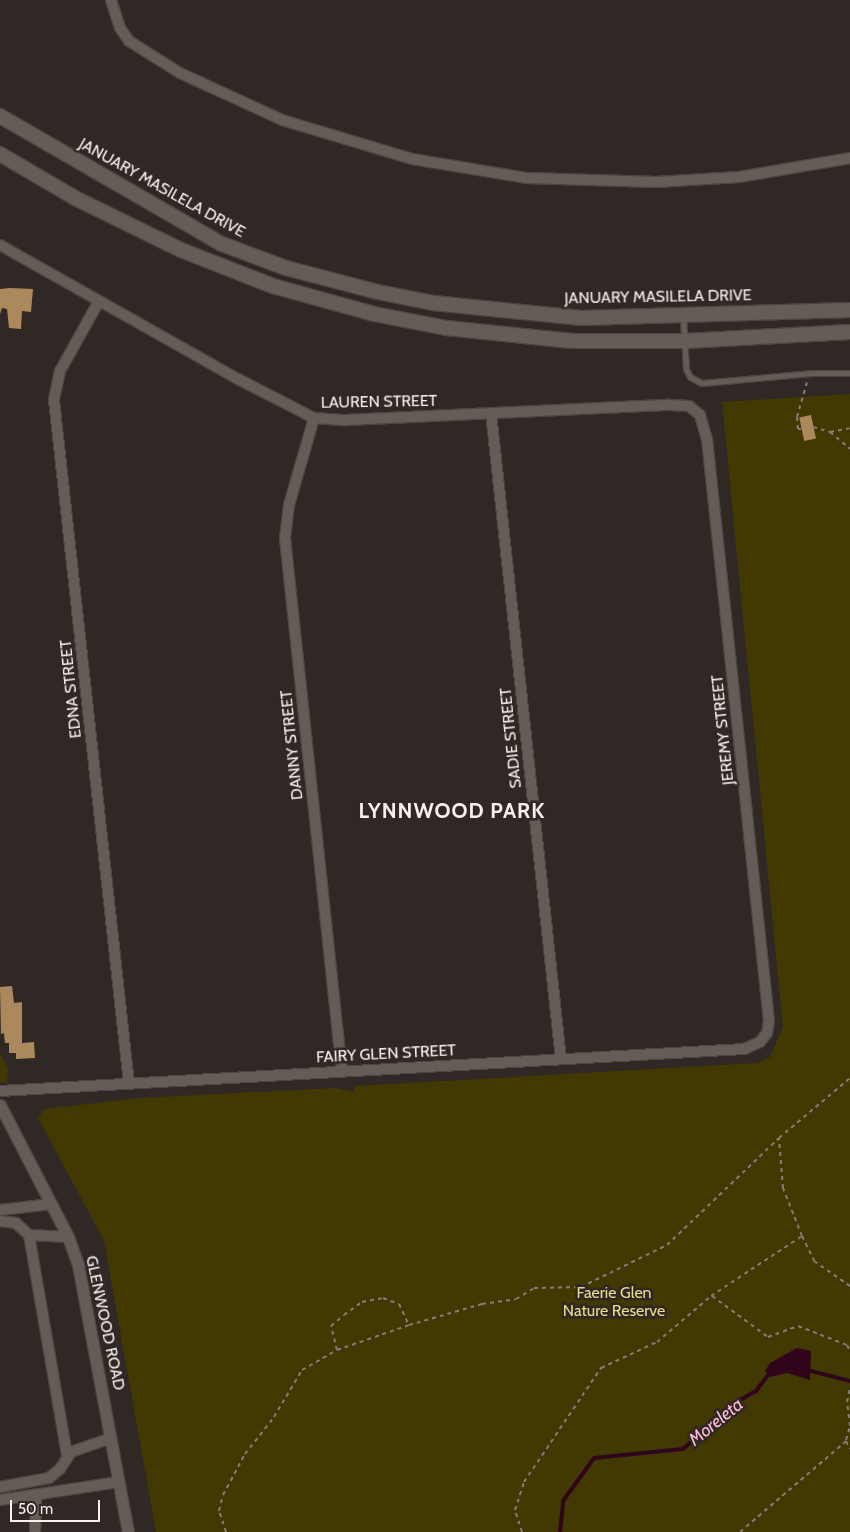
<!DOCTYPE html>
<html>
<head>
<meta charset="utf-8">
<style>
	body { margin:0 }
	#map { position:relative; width:850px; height:1532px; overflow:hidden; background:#302824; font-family:Cabin,sans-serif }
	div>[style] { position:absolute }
	.green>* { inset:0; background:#423902 }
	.water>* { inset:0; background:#30051b }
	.stream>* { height:4px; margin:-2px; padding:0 2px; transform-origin:2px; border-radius:2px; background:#30051b }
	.building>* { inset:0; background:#ac895c; transform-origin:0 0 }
	.path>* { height:2px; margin-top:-1px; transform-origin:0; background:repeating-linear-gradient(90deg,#837c78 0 4px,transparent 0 8px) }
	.roads { filter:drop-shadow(1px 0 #4e4643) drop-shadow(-1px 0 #4e4643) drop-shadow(0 1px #4e4643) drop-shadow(0 -1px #4e4643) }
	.service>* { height:5px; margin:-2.5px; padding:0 2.5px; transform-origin:2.5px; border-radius:2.5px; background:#655c58 }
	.minor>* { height:10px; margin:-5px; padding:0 5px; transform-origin:5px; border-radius:5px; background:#655c58 }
	.tertiary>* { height:11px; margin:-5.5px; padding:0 5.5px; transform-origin:5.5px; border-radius:5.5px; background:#655c58 }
	.secondary>* { height:14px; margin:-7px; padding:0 7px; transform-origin:7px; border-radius:7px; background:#655c58 }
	span { translate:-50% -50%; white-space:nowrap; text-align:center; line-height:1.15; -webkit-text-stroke:5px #302824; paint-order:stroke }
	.street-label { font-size:16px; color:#f7f1ee }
	.park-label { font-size:16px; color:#eadb89 }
	.water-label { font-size:18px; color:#ffbcd6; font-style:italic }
	.district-label { font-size:21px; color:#f7f1ee; font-weight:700; letter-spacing:1px }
	.scale { position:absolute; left:10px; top:1500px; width:90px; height:22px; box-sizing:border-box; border:2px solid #f7f1ee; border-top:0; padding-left:6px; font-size:15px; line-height:18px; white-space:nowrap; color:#f7f1ee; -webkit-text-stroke:4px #302824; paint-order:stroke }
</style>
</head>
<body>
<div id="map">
	<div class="green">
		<div style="clip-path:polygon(850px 394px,850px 1532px,156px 1532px,104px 1241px,38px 1118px,44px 1109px,140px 1098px,336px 1088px,354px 1092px,355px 1086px,757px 1063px,770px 1057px,783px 1027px,722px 402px)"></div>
		<div style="clip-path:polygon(0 1054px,8px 1068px,7px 1083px,0 1082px)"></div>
	</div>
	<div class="water">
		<div style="clip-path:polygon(797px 1348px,811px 1351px,810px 1380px,787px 1373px,770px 1377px,765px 1371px,770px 1363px)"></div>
	</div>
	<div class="stream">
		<div style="left:807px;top:1370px;width:44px;rotate:14.3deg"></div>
		<div style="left:560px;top:1532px;width:31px;rotate:-84deg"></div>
		<div style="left:563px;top:1501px;width:53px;rotate:-54.2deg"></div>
		<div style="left:594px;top:1458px;width:89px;rotate:-5.8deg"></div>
		<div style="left:683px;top:1449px;width:69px;rotate:-41.5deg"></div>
		<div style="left:735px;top:1403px;width:24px;rotate:-30deg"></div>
		<div style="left:756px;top:1391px;width:25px;rotate:-53deg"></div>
	</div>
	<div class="building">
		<div style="clip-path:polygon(10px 288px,33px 289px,31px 312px,22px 311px,21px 329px,9px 328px,7px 309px,2px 308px,0 314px,0 289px)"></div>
		<div style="left:811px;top:415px;width:24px;height:12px;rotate:78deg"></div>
		<div style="clip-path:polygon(12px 986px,14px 1003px,22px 1002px,22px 1043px,34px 1042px,35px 1058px,16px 1059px,16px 1053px,9px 1053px,9px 1043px,5px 1043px,4px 1033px,1px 1034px,0 987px)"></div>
	</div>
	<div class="path">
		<div style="left:813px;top:427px;width:18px;rotate:16deg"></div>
		<div style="left:830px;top:432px;width:26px;rotate:40deg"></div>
		<div style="left:801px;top:429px;width:3px;rotate:180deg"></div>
		<div style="left:798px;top:429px;width:12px;rotate:-95deg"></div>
		<div style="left:797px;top:417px;width:36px;rotate:-74deg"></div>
		<div style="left:830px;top:432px;width:20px;rotate:-11deg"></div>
		<div style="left:802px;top:1236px;width:28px;rotate:64deg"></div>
		<div style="left:814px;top:1261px;width:44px;rotate:34.8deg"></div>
		<div style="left:712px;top:1296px;width:69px;rotate:36.2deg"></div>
		<div style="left:768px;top:1337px;width:32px;rotate:-20deg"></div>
		<div style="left:798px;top:1326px;width:53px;rotate:21.2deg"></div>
		<div style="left:847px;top:1345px;width:7px;rotate:63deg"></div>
		<div style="left:337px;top:1350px;width:76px;rotate:-19.1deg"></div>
		<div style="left:846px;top:1440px;width:15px;rotate:-74deg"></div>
		<div style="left:850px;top:1426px;width:24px;rotate:-97deg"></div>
		<div style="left:847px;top:1402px;width:14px;rotate:-78deg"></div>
		<div style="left:226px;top:1532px;width:22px;rotate:-108deg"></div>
		<div style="left:219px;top:1511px;width:16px;rotate:-76deg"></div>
		<div style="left:223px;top:1495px;width:47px;rotate:-61.8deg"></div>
		<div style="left:245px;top:1454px;width:47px;rotate:-51.9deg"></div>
		<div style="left:274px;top:1417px;width:55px;rotate:-59.2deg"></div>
		<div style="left:302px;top:1370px;width:40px;rotate:-29.7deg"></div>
		<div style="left:337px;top:1350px;width:25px;rotate:-104deg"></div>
		<div style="left:331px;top:1326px;width:17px;rotate:-40deg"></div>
		<div style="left:344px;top:1315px;width:22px;rotate:-36deg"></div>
		<div style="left:362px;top:1302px;width:21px;rotate:-11deg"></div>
		<div style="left:383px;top:1298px;width:17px;rotate:21deg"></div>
		<div style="left:399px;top:1304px;width:23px;rotate:65deg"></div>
		<div style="left:409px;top:1325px;width:76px;rotate:-16deg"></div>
		<div style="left:482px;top:1304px;width:34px;rotate:-8deg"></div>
		<div style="left:516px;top:1299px;width:21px;rotate:-31deg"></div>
		<div style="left:534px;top:1288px;width:47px;rotate:-1.2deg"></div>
		<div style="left:581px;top:1287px;width:96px;rotate:-26deg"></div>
		<div style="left:667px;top:1245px;width:155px;rotate:-43.7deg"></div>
		<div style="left:522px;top:1532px;width:23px;rotate:-108deg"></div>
		<div style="left:515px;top:1510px;width:29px;rotate:-72deg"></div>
		<div style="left:524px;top:1482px;width:138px;rotate:-56deg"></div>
		<div style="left:601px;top:1368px;width:62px;rotate:-24.9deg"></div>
		<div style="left:657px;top:1342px;width:71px;rotate:-40.4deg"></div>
		<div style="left:711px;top:1296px;width:109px;rotate:-33.4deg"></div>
		<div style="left:802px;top:1236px;width:52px;rotate:-111.6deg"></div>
		<div style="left:783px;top:1188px;width:50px;rotate:-94.6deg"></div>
		<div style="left:779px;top:1138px;width:93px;rotate:-40.2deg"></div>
		<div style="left:740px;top:1532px;width:140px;rotate:-40.6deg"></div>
		<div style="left:846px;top:1441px;width:9px;rotate:63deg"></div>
	</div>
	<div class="roads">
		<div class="service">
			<div style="left:683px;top:317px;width:52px;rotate:86.7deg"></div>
			<div style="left:686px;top:369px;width:9px;rotate:63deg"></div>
			<div style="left:690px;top:377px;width:13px;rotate:27deg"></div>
			<div style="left:702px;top:383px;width:109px;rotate:-5.2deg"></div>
			<div style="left:811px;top:373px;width:39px"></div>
		</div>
		<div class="minor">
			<div style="left:111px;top:0;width:29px;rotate:72deg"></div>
			<div style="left:120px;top:28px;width:16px;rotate:55deg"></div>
			<div style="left:129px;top:41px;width:60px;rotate:32.1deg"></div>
			<div style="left:180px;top:73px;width:112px;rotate:24.7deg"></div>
			<div style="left:282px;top:120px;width:136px;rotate:16.7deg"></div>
			<div style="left:412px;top:159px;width:117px;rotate:9.4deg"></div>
			<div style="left:527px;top:178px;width:129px;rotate:1.8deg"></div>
			<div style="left:656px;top:182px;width:83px;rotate:-3.4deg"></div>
			<div style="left:739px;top:177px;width:113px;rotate:-9.7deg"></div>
			<div style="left:0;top:245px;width:273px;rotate:29.4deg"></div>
			<div style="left:238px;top:379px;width:85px;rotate:27.2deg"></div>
			<div style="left:314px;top:418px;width:32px;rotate:4deg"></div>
			<div style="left:346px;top:420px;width:324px;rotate:-2.7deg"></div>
			<div style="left:670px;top:405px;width:19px;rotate:3deg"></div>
			<div style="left:689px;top:406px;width:14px;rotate:39deg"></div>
			<div style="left:700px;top:415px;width:25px;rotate:74deg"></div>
			<div style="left:707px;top:439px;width:585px;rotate:83.92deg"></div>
			<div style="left:769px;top:1021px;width:12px;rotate:99deg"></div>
			<div style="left:767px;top:1033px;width:11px;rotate:128deg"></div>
			<div style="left:760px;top:1042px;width:17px;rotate:156deg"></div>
			<div style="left:744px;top:1049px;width:745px;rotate:176.77deg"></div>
			<div style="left:99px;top:301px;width:80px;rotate:119.1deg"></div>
			<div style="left:60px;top:371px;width:30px;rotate:102deg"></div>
			<div style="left:54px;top:400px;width:688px;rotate:83.74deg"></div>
			<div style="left:491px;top:413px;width:650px;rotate:83.82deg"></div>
			<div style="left:314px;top:418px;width:91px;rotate:106deg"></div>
			<div style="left:289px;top:505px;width:33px;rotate:97deg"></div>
			<div style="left:285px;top:538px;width:537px;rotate:83.91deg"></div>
			<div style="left:0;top:1210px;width:52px;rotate:-6.6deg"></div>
			<div style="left:0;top:1221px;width:16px;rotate:7deg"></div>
			<div style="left:16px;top:1223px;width:18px;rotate:43deg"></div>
			<div style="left:29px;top:1235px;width:39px;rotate:3deg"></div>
			<div style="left:29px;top:1235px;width:224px;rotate:80.2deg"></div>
			<div style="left:0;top:1487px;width:50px;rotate:-10.4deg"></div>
			<div style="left:49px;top:1478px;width:14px;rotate:-39deg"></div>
			<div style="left:60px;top:1469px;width:20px;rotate:-57deg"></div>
			<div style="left:71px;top:1452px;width:42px;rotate:-19.3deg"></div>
			<div style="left:0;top:1500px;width:120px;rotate:-8.6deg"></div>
			<div style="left:35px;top:1532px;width:37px;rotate:-88deg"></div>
		</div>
		<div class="tertiary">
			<div style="left:0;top:1105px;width:148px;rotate:62.7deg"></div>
			<div style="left:68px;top:1237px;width:30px;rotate:70deg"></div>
			<div style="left:78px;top:1265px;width:272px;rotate:79.4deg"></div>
		</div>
		<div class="secondary">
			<div style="left:0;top:116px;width:256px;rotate:30deg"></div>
			<div style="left:222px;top:244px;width:68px;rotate:20.6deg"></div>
			<div style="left:286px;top:268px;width:95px;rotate:14.6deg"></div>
			<div style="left:378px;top:292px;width:56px;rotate:11.3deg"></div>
			<div style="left:433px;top:303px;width:149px;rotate:5.8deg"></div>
			<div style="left:581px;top:318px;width:269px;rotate:-1.7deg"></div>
			<div style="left:0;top:154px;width:87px;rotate:30.4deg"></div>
			<div style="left:75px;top:198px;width:118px;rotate:26.1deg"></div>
			<div style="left:181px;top:250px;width:99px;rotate:21.4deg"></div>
			<div style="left:273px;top:286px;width:105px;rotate:15.5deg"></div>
			<div style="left:374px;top:314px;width:73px;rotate:11deg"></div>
			<div style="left:446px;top:328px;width:127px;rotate:5.9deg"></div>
			<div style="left:572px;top:341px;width:113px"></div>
			<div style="left:685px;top:341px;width:165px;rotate:-3.1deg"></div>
		</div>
	</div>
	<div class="street-label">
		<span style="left:162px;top:188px;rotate:29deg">JANUARY MASILELA DRIVE</span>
		<span style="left:658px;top:297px;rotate:-1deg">JANUARY MASILELA DRIVE</span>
		<span style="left:379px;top:402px;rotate:-1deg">LAUREN STREET</span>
		<span style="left:71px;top:689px;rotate:-96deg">EDNA STREET</span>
		<span style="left:723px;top:730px;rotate:-96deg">JEREMY STREET</span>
		<span style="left:511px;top:738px;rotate:-96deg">SADIE STREET</span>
		<span style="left:292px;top:745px;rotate:-96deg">DANNY STREET</span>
		<span style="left:386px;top:1054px;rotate:-3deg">FAIRY GLEN STREET</span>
		<span style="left:105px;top:1323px;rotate:78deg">GLENWOOD ROAD</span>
	</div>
	<div class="park-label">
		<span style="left:614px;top:1302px">Faerie Glen<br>Nature Reserve</span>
	</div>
	<div class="water-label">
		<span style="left:716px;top:1422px;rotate:-39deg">Moreleta</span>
	</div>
	<div class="district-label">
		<span style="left:452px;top:811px">LYNNWOOD PARK</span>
	</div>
	<div class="scale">50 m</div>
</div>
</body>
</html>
